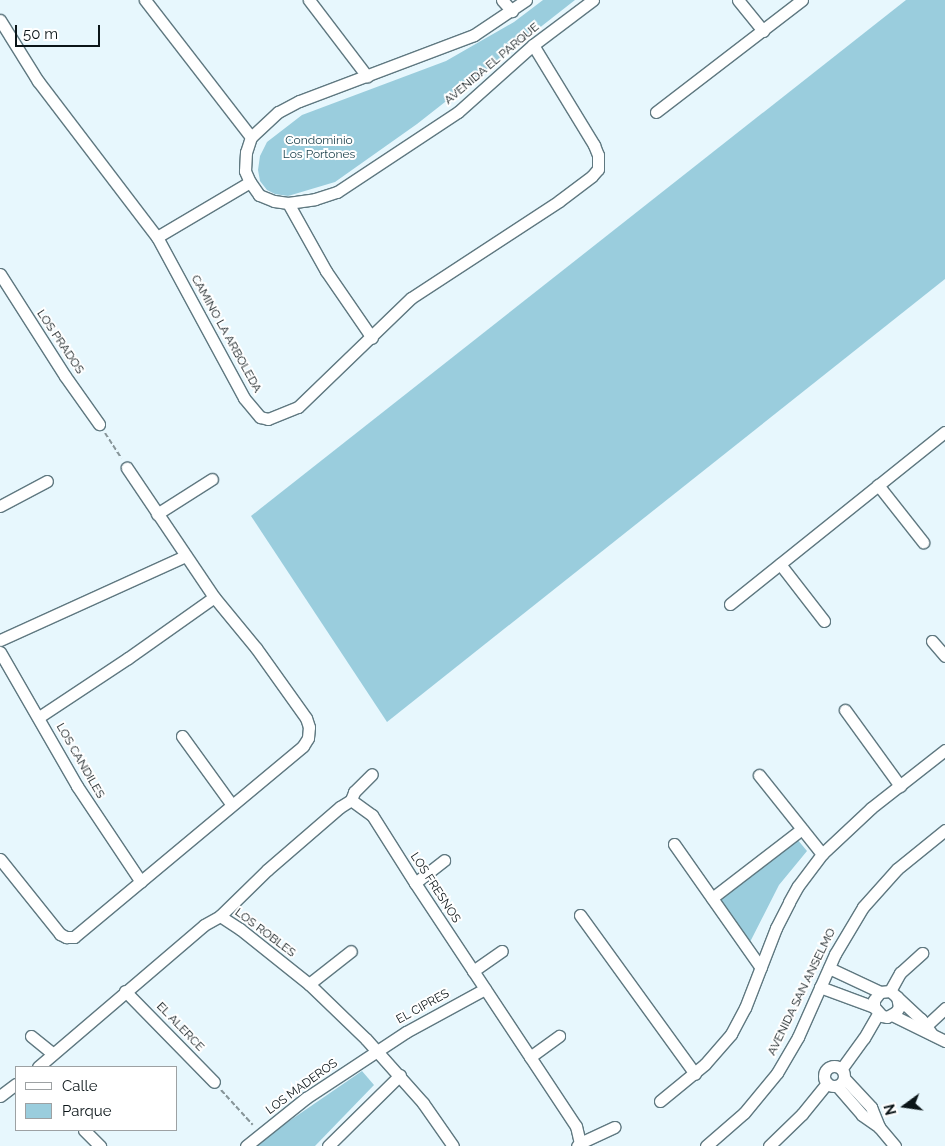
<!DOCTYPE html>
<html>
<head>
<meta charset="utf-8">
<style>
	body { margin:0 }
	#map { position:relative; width:945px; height:1146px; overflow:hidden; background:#e7f7fd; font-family:Raleway,sans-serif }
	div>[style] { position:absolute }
	.green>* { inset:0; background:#9acddd }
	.path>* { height:2px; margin-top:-1px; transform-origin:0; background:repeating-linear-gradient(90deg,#879599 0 5px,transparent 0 7.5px) }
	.roads { filter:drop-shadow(1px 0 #5f7880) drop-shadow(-1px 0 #5f7880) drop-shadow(0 1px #5f7880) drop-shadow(0 -1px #5f7880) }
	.street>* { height:11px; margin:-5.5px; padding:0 5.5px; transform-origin:5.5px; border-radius:5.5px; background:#fff }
	.street>.ring { margin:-5.5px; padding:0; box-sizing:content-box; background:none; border:11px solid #fff; border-radius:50% }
	span { translate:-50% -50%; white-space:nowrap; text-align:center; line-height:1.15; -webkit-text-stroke:4px #fff; paint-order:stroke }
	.street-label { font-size:12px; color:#0b1518 }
	.park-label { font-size:12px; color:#1e434e }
	.legend { position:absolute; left:15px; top:1066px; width:162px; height:65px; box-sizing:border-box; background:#fff; border:1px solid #9da1a3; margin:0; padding:6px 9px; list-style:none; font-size:15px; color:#0b1518 }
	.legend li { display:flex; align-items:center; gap:10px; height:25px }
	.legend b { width:25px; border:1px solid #9da1a3 }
	.north { position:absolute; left:880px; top:1081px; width:50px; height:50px; -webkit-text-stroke:4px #fff; paint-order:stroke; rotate:256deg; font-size:14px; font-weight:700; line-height:20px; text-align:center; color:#0b1518 }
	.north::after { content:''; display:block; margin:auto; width:18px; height:22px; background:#0b1518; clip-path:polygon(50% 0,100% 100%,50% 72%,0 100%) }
	.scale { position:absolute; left:15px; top:25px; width:85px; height:22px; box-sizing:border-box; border:2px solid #0b1518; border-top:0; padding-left:6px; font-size:15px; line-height:18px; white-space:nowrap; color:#0b1518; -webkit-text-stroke:4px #fff; paint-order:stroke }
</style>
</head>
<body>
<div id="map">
	<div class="green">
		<div style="clip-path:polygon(543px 0,575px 0,417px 124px,335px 182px,288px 196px,275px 194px,267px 190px,260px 181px,258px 170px,260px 156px,267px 142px,302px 115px,446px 61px,514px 22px)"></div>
		<div style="clip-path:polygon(906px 0,945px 0,945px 279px,387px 722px,251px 516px)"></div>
		<div style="clip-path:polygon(797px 839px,807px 851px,779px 885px,749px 944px,720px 900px)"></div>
		<div style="clip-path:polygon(362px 1071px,374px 1085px,315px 1146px,257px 1146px,279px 1128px)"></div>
	</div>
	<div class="path">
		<div style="left:105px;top:433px;width:30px;rotate:57deg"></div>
		<div style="left:221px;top:1090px;width:47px;rotate:47.6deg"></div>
	</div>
	<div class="roads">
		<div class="street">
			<div style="left:145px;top:0;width:173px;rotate:52.3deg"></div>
			<div style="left:309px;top:0;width:96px;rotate:52.7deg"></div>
			<div style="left:502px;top:0;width:15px;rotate:48deg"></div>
			<div style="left:526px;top:0;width:63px;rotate:146.1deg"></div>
			<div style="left:474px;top:35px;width:187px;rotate:159.3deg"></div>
			<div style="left:299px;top:101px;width:24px;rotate:152deg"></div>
			<div style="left:278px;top:112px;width:37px;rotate:137deg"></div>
			<div style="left:251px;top:137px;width:16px;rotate:108deg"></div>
			<div style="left:246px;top:152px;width:19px;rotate:93deg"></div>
			<div style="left:245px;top:171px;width:12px;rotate:66deg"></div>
			<div style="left:250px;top:182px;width:16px;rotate:55deg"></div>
			<div style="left:259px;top:195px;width:16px;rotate:22deg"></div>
			<div style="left:274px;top:201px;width:14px;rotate:8deg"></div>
			<div style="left:288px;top:203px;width:27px;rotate:-8deg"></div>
			<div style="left:315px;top:199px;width:23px;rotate:-18deg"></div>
			<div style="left:337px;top:192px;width:145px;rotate:-33.5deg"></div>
			<div style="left:458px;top:112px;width:101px;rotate:-41.8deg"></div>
			<div style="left:533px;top:45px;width:75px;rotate:-36.9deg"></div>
			<div style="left:738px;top:0;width:40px;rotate:51deg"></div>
			<div style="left:0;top:20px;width:72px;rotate:58.1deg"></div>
			<div style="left:38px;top:81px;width:196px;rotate:52.7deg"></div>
			<div style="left:157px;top:237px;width:183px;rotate:61.6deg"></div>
			<div style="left:244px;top:398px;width:25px;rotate:50deg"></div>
			<div style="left:260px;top:417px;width:8px;rotate:14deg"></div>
			<div style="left:268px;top:419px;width:32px;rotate:-22deg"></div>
			<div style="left:298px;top:407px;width:157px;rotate:-44deg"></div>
			<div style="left:411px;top:298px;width:177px;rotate:-33.2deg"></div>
			<div style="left:559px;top:201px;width:41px;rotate:-37.1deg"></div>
			<div style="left:592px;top:176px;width:9px;rotate:-49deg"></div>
			<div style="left:598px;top:169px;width:14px;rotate:-90deg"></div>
			<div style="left:598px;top:155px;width:11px;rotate:-112deg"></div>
			<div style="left:594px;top:145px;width:117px;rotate:-121.4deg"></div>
			<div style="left:656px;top:112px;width:184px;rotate:-37.5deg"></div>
			<div style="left:288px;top:203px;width:78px;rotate:60.8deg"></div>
			<div style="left:326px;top:271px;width:81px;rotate:55.5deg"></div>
			<div style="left:157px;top:237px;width:108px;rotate:-30.6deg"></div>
			<div style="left:0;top:274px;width:121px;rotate:57.5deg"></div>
			<div style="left:65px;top:376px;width:59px;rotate:54.7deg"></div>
			<div style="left:878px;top:485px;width:73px;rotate:51.7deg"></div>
			<div style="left:0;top:506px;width:53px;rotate:-28deg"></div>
			<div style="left:157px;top:514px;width:65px;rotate:-32.5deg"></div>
			<div style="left:780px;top:564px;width:72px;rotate:52.3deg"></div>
			<div style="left:730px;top:604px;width:275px;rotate:-38.7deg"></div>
			<div style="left:0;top:640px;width:203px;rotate:-24.4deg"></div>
			<div style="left:932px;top:641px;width:20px;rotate:49deg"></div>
			<div style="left:0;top:652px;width:155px;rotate:60.1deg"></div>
			<div style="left:77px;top:786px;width:115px;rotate:56.3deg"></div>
			<div style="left:845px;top:710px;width:94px;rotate:54.1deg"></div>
			<div style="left:39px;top:717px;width:107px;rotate:-33.5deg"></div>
			<div style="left:128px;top:658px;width:105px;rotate:-35.3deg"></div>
			<div style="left:182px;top:736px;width:85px;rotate:54.1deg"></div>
			<div style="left:759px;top:775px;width:101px;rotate:51.4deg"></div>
			<div style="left:351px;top:800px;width:9px;rotate:-69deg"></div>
			<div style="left:354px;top:792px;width:25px;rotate:-45deg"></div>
			<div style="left:674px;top:844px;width:151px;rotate:54.9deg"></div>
			<div style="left:0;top:859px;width:96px;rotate:51.3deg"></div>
			<div style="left:60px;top:934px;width:7px;rotate:27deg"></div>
			<div style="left:66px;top:937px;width:8px"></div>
			<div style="left:74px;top:937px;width:298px;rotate:-39.8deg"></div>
			<div style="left:303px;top:746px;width:9px;rotate:-58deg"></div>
			<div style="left:308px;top:738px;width:11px;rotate:-85deg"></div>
			<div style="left:309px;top:727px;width:9px;rotate:-108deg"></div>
			<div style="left:306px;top:718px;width:86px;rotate:-125.5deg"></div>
			<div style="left:256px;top:648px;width:66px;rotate:-129.5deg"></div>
			<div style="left:214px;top:597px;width:156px;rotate:-124deg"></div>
			<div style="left:415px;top:883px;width:37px;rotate:-38deg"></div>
			<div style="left:712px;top:898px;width:113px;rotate:-37.5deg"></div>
			<div style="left:580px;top:915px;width:196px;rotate:54.1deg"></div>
			<div style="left:220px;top:916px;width:66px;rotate:-44.4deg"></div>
			<div style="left:267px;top:870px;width:96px;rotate:-40.8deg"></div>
			<div style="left:340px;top:807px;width:13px;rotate:-32deg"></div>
			<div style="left:351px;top:800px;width:26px;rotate:36deg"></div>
			<div style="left:372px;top:815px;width:80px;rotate:57.7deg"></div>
			<div style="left:415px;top:883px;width:291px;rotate:56.5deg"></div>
			<div style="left:576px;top:1126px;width:17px;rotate:77deg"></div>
			<div style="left:580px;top:1143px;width:4px;rotate:135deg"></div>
			<div style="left:829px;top:968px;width:56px;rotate:25.2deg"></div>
			<div style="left:473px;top:971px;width:35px;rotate:-35deg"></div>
			<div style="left:309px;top:984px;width:53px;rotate:-38.2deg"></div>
			<div style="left:820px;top:987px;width:58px;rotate:20.3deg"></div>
			<div style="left:874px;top:1007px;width:12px;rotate:48deg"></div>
			<div style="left:882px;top:1016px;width:5px;rotate:11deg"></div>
			<div style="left:887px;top:1017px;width:10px;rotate:-29deg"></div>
			<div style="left:896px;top:1012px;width:6px;rotate:-59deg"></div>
			<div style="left:899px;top:1007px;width:10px;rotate:-101deg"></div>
			<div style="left:897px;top:997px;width:9px;rotate:-139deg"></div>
			<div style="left:890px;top:991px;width:10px;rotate:174deg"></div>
			<div style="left:880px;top:992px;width:10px;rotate:127deg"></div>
			<div style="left:874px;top:1000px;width:7px;rotate:90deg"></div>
			<div style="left:125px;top:991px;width:127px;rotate:45.6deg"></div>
			<div style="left:890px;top:991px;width:21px;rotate:-61deg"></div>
			<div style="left:900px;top:973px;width:30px;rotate:-42deg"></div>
			<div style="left:897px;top:997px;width:33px;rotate:43deg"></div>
			<div style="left:921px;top:1019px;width:19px;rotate:54deg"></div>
			<div style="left:892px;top:1015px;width:59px;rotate:26.1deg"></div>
			<div style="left:927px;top:1025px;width:25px;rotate:-43deg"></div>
			<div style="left:31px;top:1036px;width:28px;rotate:39deg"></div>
			<div style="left:530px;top:1057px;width:36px;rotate:-36deg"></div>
			<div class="ring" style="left:824px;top:1066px;width:9px;height:9px"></div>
			<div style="left:38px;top:1067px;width:218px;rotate:-40.5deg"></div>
			<div style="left:204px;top:925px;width:18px;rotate:-29deg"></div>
			<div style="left:220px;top:916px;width:24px;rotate:33deg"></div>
			<div style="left:240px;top:929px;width:88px;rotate:38.6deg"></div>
			<div style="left:309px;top:984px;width:79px;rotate:44deg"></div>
			<div style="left:366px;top:1039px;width:86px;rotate:48.3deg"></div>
			<div style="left:423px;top:1103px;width:52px;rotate:55.1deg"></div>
			<div style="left:842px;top:1068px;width:37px;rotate:-54deg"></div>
			<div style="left:864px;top:1038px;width:28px;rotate:-60deg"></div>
			<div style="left:844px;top:1078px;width:40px;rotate:47deg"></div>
			<div style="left:871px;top:1107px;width:22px;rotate:68deg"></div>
			<div style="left:837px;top:1086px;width:38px;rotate:49deg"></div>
			<div style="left:862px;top:1115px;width:21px;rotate:35deg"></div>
			<div style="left:879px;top:1127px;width:25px;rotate:50deg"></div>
			<div style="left:0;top:1096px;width:20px;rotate:-37deg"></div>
			<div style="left:660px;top:1101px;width:58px;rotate:-39.4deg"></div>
			<div style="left:705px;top:1064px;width:40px;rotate:-49deg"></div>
			<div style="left:731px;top:1034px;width:30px;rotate:-62deg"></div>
			<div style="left:745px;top:1008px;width:86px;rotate:-68.8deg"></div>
			<div style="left:776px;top:928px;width:29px;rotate:-63deg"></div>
			<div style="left:789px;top:902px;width:18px;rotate:-61deg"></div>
			<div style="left:798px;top:886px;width:40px;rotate:-53deg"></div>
			<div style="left:822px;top:854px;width:67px;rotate:-43.2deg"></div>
			<div style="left:871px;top:808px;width:94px;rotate:-38.1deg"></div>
			<div style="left:84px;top:1130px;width:23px;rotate:45deg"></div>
			<div style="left:580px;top:1143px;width:38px;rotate:-25deg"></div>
			<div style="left:246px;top:1146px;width:77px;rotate:-38.7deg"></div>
			<div style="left:306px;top:1098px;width:120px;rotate:-33.4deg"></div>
			<div style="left:406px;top:1032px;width:90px;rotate:-28.6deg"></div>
			<div style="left:328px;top:1146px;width:101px;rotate:-44.6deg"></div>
			<div style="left:706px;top:1146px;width:50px;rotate:-41deg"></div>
			<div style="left:744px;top:1113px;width:52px;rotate:-50.5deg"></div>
			<div style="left:777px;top:1073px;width:42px;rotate:-59.7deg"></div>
			<div style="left:798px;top:1037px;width:91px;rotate:-66deg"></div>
			<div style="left:835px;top:954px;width:55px;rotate:-59.2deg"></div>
			<div style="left:863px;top:907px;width:51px;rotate:-48.2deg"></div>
			<div style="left:897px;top:869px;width:62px;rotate:-39.1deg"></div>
			<div style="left:769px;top:1146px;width:46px;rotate:-44.1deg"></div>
			<div style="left:802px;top:1114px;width:40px;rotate:-51deg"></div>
		</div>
	</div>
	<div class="street-label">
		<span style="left:492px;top:64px;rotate:-40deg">AVENIDA EL PARQUE</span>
		<span style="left:226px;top:334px;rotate:61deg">CAMINO LA ARBOLEDA</span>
		<span style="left:60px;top:342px;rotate:56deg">LOS PRADOS</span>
		<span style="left:80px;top:761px;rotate:60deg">LOS CANDILES</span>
		<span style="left:435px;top:888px;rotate:57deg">LOS FRESNOS</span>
		<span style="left:265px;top:933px;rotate:37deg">LOS ROBLES</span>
		<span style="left:802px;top:992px;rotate:-64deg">AVENIDA SAN ANSELMO</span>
		<span style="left:423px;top:1007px;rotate:-29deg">EL CIPRES</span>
		<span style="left:180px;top:1027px;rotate:46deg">EL ALERCE</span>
		<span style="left:302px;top:1087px;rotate:-36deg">LOS MADEROS</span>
	</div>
	<div class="park-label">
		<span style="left:319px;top:148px">Condominio<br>Los Portones</span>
	</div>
	<ul class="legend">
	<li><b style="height:6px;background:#fff"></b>Calle</li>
	<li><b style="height:14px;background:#9acddd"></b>Parque</li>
	</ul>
	<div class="north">N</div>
	<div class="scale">50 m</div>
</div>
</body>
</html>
